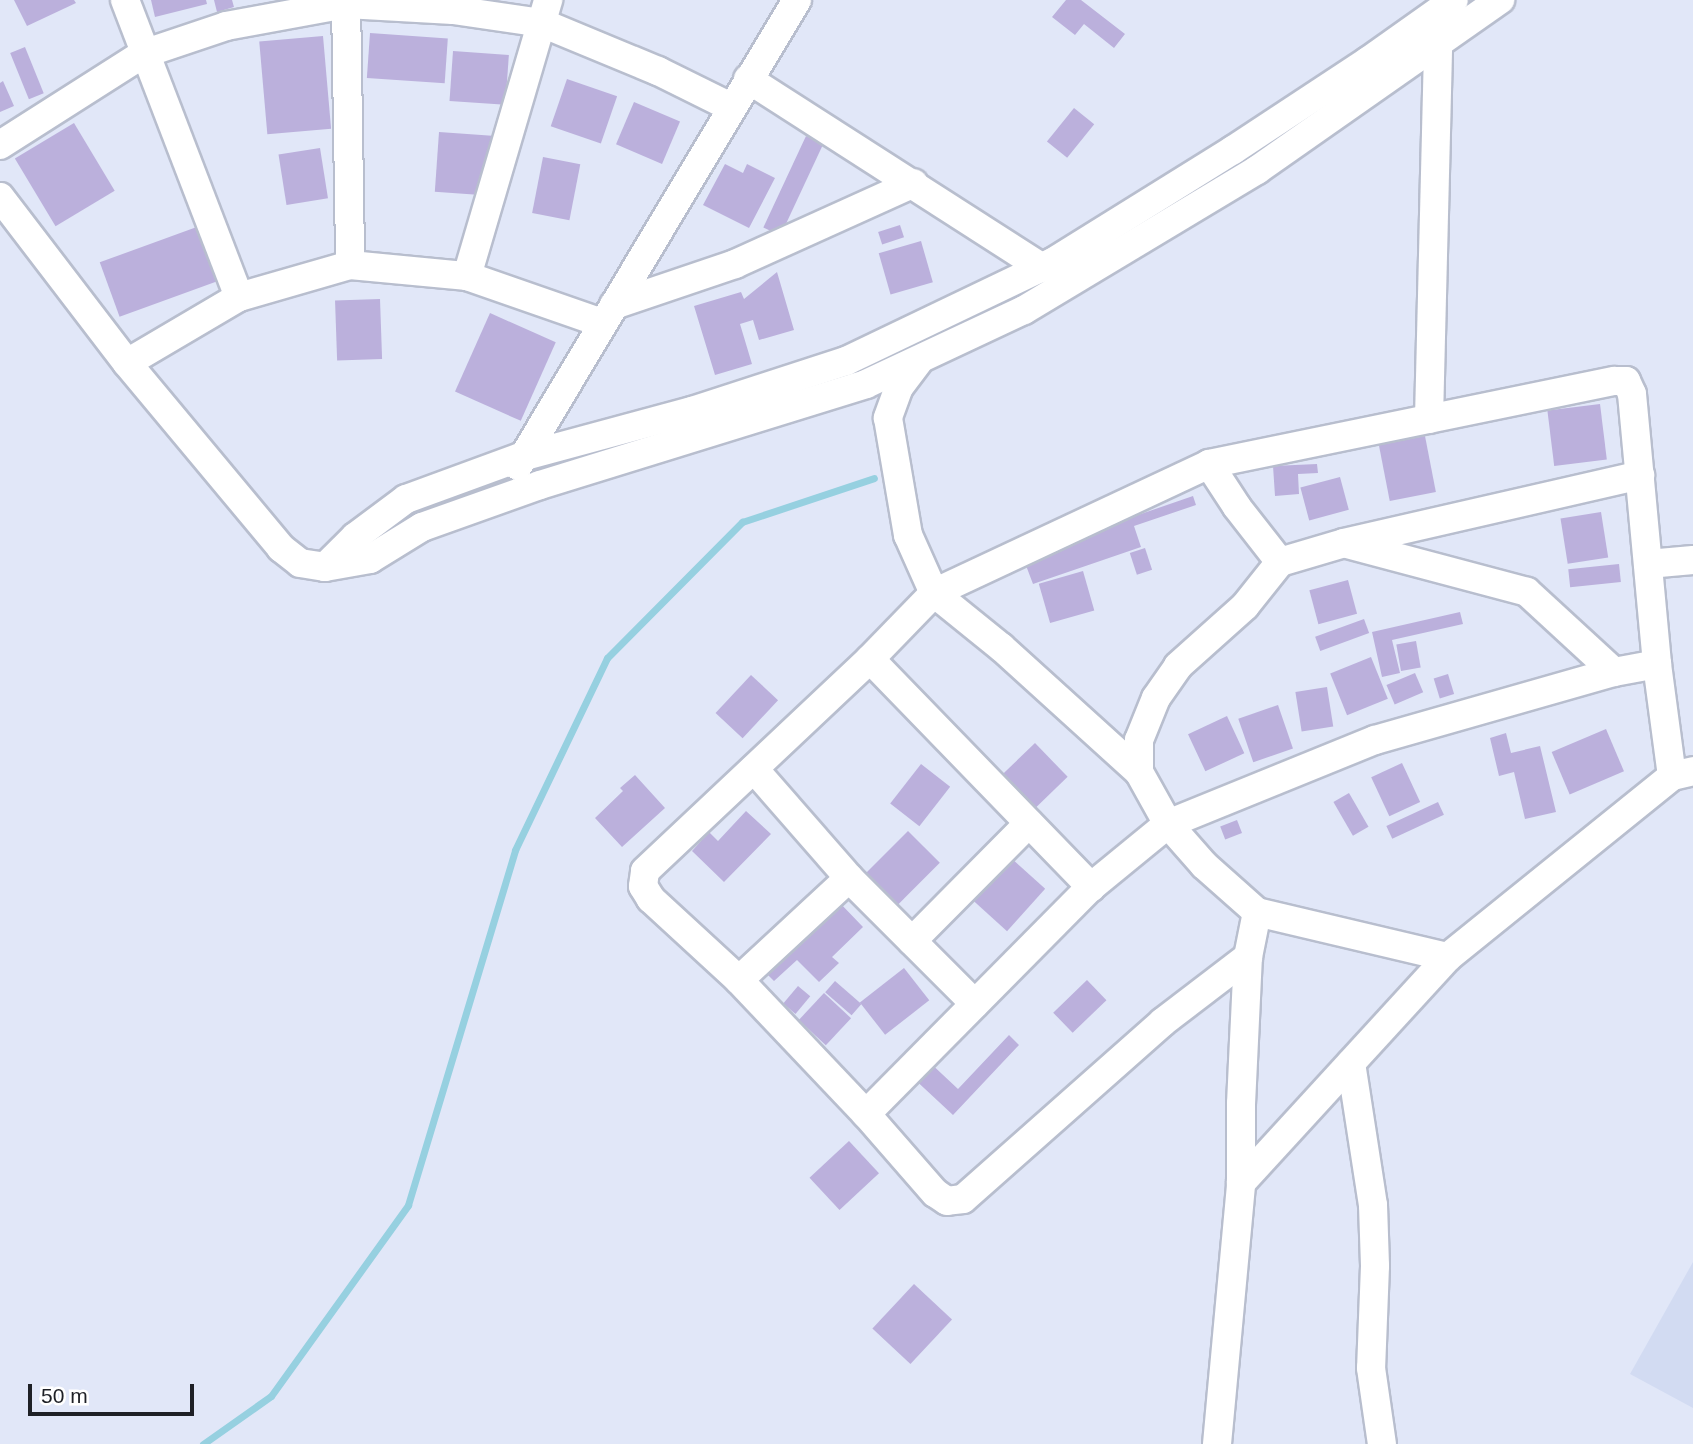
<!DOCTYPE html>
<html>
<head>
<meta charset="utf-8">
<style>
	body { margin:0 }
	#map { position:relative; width:1693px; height:1444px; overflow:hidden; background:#e1e7f8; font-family:Helvetica,sans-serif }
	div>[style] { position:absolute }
	.built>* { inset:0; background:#d2dbf2 }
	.stream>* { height:7px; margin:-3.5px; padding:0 3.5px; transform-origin:3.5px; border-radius:3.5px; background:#96d0e0 }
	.building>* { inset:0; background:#bbb0dc; transform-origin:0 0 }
	.roads { filter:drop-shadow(2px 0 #b8bece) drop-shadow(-2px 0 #b8bece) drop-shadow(0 2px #b8bece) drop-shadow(0 -2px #b8bece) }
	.minor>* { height:28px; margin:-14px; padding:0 14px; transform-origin:14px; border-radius:14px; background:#fff }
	span { translate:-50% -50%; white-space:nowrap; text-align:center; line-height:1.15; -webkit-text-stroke:5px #fff; paint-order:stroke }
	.scale { position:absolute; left:28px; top:1384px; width:166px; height:32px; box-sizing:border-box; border:4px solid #1e2026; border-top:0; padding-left:9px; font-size:21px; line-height:24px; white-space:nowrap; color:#1e2026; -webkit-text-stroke:5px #fff; paint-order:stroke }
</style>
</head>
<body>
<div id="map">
	<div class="built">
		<div style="clip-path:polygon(1693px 1262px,1693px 1408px,1630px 1374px)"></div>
	</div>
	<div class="stream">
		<div style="left:203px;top:1444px;width:83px;rotate:-35.2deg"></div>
		<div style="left:271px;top:1396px;width:235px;rotate:-54.3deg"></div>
		<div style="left:408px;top:1205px;width:371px;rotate:-73.2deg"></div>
		<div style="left:515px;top:850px;width:213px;rotate:-64.4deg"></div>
		<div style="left:607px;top:658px;width:192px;rotate:-45.2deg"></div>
		<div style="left:742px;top:522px;width:139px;rotate:-18.4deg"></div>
	</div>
	<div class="building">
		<div style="clip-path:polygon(14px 0,74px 0,76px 3px,27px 26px)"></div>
		<div style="clip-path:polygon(151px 0,206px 0,207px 4px,155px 17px)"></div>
		<div style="clip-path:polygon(214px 0,232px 0,234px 7px,217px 12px)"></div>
		<div style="clip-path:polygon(1066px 0,1081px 0,1125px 34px,1114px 48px,1084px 24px,1075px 35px,1052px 17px)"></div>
		<div style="left:370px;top:33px;width:78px;height:45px;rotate:4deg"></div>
		<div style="left:323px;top:36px;width:93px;height:64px;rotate:85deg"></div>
		<div style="left:25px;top:47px;width:50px;height:16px;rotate:68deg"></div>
		<div style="left:453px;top:51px;width:56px;height:50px;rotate:4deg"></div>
		<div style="left:567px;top:79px;width:53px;height:50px;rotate:19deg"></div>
		<div style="clip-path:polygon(3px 81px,14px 106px,0 112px,0 83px)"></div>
		<div style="left:634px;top:102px;width:50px;height:46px;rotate:23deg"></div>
		<div style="left:1074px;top:108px;width:26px;height:43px;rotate:39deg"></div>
		<div style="left:74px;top:123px;width:79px;height:69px;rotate:59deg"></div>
		<div style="left:439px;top:132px;width:53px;height:60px;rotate:4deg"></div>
		<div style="left:806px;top:136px;width:19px;height:101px;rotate:25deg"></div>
		<div style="left:320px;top:148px;width:51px;height:42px;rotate:81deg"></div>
		<div style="left:543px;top:157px;width:38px;height:57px;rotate:11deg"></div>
		<div style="clip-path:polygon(725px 164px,743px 173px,747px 164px,775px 178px,749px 228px,703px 205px)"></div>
		<div style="left:205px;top:224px;width:58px;height:112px;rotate:70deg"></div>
		<div style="left:900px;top:225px;width:13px;height:23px;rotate:72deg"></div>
		<div style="left:921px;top:241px;width:43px;height:44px;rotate:74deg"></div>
		<div style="clip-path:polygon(777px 272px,794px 330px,759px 340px,753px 320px,740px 324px,752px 364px,715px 375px,694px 306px,741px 292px,744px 299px)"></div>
		<div style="left:380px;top:299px;width:60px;height:45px;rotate:88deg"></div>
		<div style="left:490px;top:313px;width:72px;height:86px;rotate:24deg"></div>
		<div style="left:1600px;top:404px;width:56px;height:53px;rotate:83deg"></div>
		<div style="left:1425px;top:436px;width:57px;height:47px;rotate:79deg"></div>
		<div style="clip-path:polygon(1317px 464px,1318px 473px,1298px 474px,1299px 494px,1275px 496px,1273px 466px)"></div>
		<div style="left:1340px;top:477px;width:34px;height:41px;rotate:75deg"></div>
		<div style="clip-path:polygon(1193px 496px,1196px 505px,1134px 526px,1141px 547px,1033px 584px,1022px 555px)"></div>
		<div style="left:1601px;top:512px;width:46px;height:41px;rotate:81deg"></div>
		<div style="left:1145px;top:548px;width:23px;height:16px;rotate:72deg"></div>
		<div style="left:1619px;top:564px;width:18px;height:51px;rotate:84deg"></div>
		<div style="left:1083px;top:571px;width:41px;height:46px;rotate:74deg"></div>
		<div style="left:1348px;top:580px;width:35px;height:40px;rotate:75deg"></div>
		<div style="clip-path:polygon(1460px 612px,1463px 624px,1392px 640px,1400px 673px,1382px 677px,1372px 632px)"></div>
		<div style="left:1364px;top:619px;width:15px;height:52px;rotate:70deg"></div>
		<div style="left:1416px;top:641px;width:27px;height:20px;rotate:80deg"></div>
		<div style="left:1371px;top:657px;width:45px;height:44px;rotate:68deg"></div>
		<div style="left:1415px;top:673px;width:21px;height:31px;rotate:67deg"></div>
		<div style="left:1448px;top:674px;width:21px;height:15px;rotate:73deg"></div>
		<div style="left:751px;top:675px;width:37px;height:52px;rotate:43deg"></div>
		<div style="left:1327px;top:687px;width:40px;height:32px;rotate:81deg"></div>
		<div style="left:1278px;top:705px;width:46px;height:42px;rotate:71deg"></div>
		<div style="left:1227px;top:716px;width:41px;height:43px;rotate:65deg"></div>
		<div style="left:1606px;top:729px;width:46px;height:59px;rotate:67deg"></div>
		<div style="clip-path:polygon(1506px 733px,1511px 753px,1540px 746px,1556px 812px,1525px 819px,1514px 772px,1499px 776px,1490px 738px)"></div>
		<div style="left:1035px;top:743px;width:47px;height:61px;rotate:46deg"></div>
		<div style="left:1402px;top:763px;width:43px;height:34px;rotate:65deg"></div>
		<div style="left:921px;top:764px;width:37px;height:50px;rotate:38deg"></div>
		<div style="clip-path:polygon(635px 775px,665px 808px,622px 847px,595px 818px,623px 791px,620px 788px)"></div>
		<div style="left:1349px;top:793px;width:39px;height:18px;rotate:60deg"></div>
		<div style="left:1438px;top:802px;width:14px;height:57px;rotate:65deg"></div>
		<div style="clip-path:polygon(746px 811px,771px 834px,724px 882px,692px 851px,709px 832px,718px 841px)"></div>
		<div style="left:1237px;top:820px;width:14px;height:18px;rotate:69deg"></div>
		<div style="left:908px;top:831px;width:45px;height:59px;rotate:45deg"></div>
		<div style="left:1011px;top:858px;width:46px;height:57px;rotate:42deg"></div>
		<div style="clip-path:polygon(838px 901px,863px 927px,832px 957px,839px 963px,819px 982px,797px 960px,774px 981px,764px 971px)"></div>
		<div style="left:904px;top:968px;width:41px;height:56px;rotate:52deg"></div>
		<div style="left:1087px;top:980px;width:28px;height:47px;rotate:46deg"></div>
		<div style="left:835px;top:981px;width:35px;height:15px;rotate:41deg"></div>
		<div style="left:798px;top:986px;width:16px;height:23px;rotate:40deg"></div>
		<div style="left:824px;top:993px;width:37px;height:37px;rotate:43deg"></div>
		<div style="clip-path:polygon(1009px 1035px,1019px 1045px,953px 1115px,910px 1075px,926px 1059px,958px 1089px)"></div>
		<div style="left:849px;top:1141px;width:44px;height:54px;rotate:47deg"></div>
		<div style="left:914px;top:1284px;width:52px;height:61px;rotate:43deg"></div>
	</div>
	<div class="roads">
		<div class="minor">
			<div style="left:125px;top:0;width:318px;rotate:69deg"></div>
			<div style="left:346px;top:0;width:265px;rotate:89.1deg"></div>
			<div style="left:748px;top:79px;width:350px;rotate:32.7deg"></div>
			<div style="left:0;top:145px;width:169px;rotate:-32.5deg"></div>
			<div style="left:143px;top:54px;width:88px;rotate:-18.6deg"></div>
			<div style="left:226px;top:26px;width:122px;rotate:-10.4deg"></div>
			<div style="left:346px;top:4px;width:107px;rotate:3.2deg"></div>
			<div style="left:453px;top:10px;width:90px;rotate:8.3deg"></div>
			<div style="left:542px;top:23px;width:126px;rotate:22.5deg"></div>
			<div style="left:658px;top:71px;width:81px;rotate:26.3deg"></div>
			<div style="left:0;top:197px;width:209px;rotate:52.6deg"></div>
			<div style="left:127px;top:363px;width:241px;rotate:50.2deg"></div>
			<div style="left:281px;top:548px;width:24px;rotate:38deg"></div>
			<div style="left:300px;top:563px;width:25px;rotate:9deg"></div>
			<div style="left:325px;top:567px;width:46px;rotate:-10.1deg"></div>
			<div style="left:370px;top:559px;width:61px;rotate:-31.6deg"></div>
			<div style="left:422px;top:527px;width:125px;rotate:-19.6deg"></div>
			<div style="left:540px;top:485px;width:341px;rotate:-17.2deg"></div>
			<div style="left:866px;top:384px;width:174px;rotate:-25.1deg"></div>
			<div style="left:1024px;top:310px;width:272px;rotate:-31deg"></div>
			<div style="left:1257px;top:170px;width:297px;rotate:-35deg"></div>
			<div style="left:467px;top:276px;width:288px;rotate:-73.6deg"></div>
			<div style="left:614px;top:305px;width:128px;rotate:-18.7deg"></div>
			<div style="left:735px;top:264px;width:196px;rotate:-24.3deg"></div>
			<div style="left:918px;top:362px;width:31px;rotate:127deg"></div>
			<div style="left:899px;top:387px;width:33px;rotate:110deg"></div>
			<div style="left:888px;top:418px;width:119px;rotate:80.3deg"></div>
			<div style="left:908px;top:535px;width:64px;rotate:65.9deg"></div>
			<div style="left:934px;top:593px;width:86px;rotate:38.9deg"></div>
			<div style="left:1001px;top:647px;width:186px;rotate:42.2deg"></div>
			<div style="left:1139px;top:772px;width:60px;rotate:60.9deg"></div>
			<div style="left:1168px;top:824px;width:55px;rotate:48.7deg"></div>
			<div style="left:1204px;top:865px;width:71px;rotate:41.6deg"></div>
			<div style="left:1257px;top:912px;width:196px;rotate:13.3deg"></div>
			<div style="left:127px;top:363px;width:130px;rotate:-30.5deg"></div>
			<div style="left:239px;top:297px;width:116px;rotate:-16.1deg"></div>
			<div style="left:350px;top:265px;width:118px;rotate:5.4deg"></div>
			<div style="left:467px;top:276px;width:143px;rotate:19.2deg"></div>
			<div style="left:1429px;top:419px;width:377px;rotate:-88.6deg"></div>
			<div style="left:1209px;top:464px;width:51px;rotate:56.9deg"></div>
			<div style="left:1237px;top:507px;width:70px;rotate:52deg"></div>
			<div style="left:518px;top:466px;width:543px;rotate:-59.09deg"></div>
			<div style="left:1347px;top:544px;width:186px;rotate:14.9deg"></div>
			<div style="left:1527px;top:592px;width:118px;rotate:42.6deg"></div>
			<div style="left:1648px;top:564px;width:45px;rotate:-5.1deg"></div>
			<div style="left:325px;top:567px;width:42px;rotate:-45deg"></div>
			<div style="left:355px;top:537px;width:64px;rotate:-36.7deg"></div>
			<div style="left:406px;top:499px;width:122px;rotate:-20.1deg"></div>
			<div style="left:521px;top:457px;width:177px;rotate:-15.1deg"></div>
			<div style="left:692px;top:411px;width:162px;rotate:-18deg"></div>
			<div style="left:846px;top:361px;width:229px;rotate:-25.6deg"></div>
			<div style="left:1053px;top:262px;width:212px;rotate:-31.9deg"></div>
			<div style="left:1233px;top:150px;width:162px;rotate:-33.4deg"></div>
			<div style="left:1368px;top:61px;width:105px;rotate:-35.3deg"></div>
			<div style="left:870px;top:659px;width:318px;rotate:45.9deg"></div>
			<div style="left:754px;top:769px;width:145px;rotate:48.9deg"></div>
			<div style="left:849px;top:878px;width:178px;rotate:45deg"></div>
			<div style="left:1139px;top:772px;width:32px;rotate:-90deg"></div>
			<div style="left:1139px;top:740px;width:45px;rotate:-68deg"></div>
			<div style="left:1156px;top:698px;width:39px;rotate:-55deg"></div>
			<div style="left:1178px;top:666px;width:90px;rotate:-41.8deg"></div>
			<div style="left:1245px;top:606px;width:56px;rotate:-51.5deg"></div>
			<div style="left:1280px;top:562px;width:67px;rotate:-16.5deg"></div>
			<div style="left:1344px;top:543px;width:304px;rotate:-12.9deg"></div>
			<div style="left:912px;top:941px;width:166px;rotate:-45.2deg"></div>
			<div style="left:1248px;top:957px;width:107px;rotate:142.6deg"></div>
			<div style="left:1163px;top:1022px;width:267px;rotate:138.5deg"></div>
			<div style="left:963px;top:1199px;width:16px;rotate:173deg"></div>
			<div style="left:947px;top:1201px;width:14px;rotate:-146deg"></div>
			<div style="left:935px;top:1193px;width:105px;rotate:-131.1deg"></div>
			<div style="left:866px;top:1114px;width:185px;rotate:-133.5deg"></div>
			<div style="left:739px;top:980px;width:120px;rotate:-137.4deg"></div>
			<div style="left:651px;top:899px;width:15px;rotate:-122deg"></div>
			<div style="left:643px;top:886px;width:15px;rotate:-82deg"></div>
			<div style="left:645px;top:871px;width:309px;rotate:-43.3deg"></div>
			<div style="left:870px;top:659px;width:92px;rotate:-45.9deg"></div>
			<div style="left:934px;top:593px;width:304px;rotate:-25.1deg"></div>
			<div style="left:1209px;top:464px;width:414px;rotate:-11.6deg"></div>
			<div style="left:1615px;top:381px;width:11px"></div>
			<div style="left:1626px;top:381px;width:14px;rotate:65deg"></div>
			<div style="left:1632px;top:394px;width:271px;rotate:84.7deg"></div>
			<div style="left:1657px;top:664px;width:113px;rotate:82.4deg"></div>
			<div style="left:739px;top:980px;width:150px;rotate:-42.8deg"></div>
			<div style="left:1351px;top:1063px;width:144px;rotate:81.2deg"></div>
			<div style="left:1373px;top:1205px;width:61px;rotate:88.1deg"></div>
			<div style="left:1375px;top:1266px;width:102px;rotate:92.2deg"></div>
			<div style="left:1371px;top:1368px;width:77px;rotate:81.8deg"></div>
			<div style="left:866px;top:1114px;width:320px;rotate:-45.3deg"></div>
			<div style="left:1091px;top:887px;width:99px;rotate:-39.3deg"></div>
			<div style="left:1168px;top:824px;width:223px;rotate:-22.1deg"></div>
			<div style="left:1375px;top:740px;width:248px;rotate:-15.9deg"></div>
			<div style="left:1614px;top:672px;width:44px;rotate:-10.5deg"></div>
			<div style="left:1241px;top:1183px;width:306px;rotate:-47.5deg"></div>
			<div style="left:1448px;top:957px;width:288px;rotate:-38.9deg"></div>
			<div style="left:1672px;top:776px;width:22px;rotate:-13deg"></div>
			<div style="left:1217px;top:1444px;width:262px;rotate:-84.7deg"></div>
			<div style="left:1241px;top:1183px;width:79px;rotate:-90deg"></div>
			<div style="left:1241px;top:1104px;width:147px;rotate:-87.3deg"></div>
			<div style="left:1248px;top:957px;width:46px;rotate:-78.7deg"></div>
		</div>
	</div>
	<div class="scale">50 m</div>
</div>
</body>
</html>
